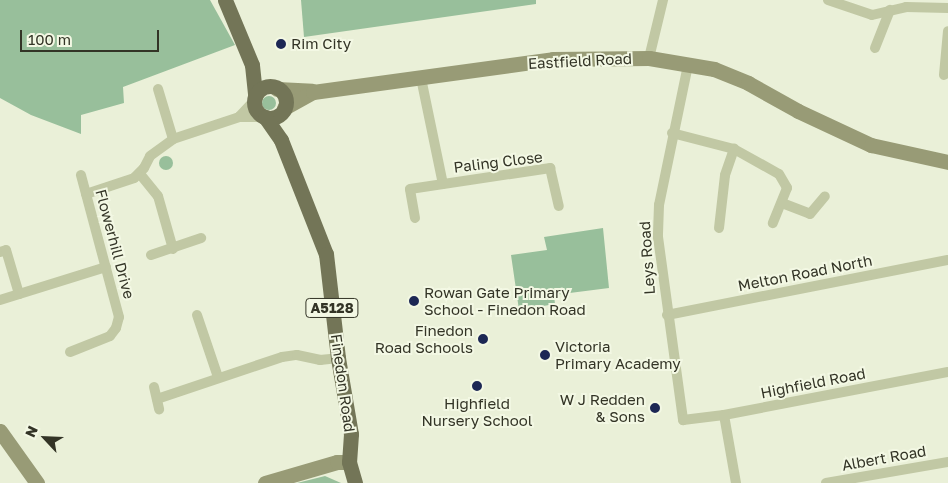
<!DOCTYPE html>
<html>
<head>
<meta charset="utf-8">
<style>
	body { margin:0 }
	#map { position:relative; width:948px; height:483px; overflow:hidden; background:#eaf0d8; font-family:"Golos Text",sans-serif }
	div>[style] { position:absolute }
	.green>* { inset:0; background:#98bf9b }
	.round { border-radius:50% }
	.street>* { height:10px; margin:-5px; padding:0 5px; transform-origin:5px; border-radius:5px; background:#c1c8a4 }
	.secondary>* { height:15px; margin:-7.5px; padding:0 7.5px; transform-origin:7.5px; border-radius:7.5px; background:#989b76 }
	.primary>* { height:15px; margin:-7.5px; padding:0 7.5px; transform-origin:7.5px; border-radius:7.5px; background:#737557 }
	.primary>.ring { margin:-7.5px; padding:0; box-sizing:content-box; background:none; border:15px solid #737557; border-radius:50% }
	.dots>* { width:14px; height:14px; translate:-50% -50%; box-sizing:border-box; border:2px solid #f3f8e4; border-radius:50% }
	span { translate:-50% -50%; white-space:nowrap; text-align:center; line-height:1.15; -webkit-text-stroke:4px #f3f8e4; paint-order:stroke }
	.shield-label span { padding:1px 4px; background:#f3f8e4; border:1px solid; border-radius:4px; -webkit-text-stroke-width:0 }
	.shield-label { font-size:14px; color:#333426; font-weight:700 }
	.poi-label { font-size:15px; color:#333426 }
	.left { translate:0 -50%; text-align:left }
	.right { translate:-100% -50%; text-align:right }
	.street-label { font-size:15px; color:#333426 }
	.north { position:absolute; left:20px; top:413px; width:50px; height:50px; -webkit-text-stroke:4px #f3f8e4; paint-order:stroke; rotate:295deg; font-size:14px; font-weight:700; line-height:20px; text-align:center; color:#333426 }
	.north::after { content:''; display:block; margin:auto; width:18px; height:22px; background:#333426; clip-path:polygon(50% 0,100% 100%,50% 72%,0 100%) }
	.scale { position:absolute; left:20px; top:30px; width:139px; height:22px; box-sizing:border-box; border:2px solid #333426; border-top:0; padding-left:6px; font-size:15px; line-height:18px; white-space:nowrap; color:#333426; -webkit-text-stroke:4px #f3f8e4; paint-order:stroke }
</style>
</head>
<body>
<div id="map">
	<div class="green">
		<div style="clip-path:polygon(0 0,210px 0,235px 45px,123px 87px,124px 103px,81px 115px,81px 134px,31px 115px,0 98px)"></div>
		<div style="clip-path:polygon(301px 0,536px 0,536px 4px,304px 37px)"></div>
		<div class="round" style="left:262px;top:96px;width:14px;height:14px"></div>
		<div class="round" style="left:159px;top:156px;width:14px;height:14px"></div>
		<div style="clip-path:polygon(603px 228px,609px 288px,554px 295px,555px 304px,519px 310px,511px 255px,547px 250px,544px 237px)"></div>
		<div style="clip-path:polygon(325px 476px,341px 483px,297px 483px)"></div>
	</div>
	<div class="street">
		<div style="left:828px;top:0;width:46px;rotate:18.8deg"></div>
		<div style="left:872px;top:15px;width:35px;rotate:-13deg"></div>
		<div style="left:906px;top:7px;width:42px;rotate:1.4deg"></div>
		<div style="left:875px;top:48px;width:41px;rotate:-68.5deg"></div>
		<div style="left:649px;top:58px;width:60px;rotate:-76.4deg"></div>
		<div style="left:688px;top:65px;width:143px;rotate:101.7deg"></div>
		<div style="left:659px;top:205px;width:32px;rotate:92deg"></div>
		<div style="left:658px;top:237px;width:185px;rotate:82.2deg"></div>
		<div style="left:683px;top:420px;width:41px;rotate:-7deg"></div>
		<div style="left:724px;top:415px;width:228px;rotate:-10.9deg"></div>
		<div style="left:944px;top:75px;width:44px;rotate:-84.8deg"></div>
		<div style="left:421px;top:78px;width:108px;rotate:78.3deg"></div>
		<div style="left:158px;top:89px;width:52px;rotate:73.3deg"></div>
		<div style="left:239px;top:117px;width:22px;rotate:-47deg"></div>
		<div style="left:672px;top:133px;width:64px;rotate:14.5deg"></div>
		<div style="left:734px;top:149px;width:51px;rotate:29.1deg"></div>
		<div style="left:779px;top:174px;width:16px;rotate:60deg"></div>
		<div style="left:787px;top:188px;width:38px;rotate:112deg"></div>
		<div style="left:140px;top:174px;width:28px;rotate:51deg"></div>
		<div style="left:158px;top:196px;width:55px;rotate:74.2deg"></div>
		<div style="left:86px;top:194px;width:51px;rotate:-18.4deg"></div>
		<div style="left:134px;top:178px;width:14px;rotate:-45deg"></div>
		<div style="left:144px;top:168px;width:13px;rotate:-63deg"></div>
		<div style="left:150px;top:156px;width:29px;rotate:-36deg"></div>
		<div style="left:173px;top:139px;width:70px;rotate:-18.4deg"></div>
		<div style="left:239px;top:117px;width:24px"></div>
		<div style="left:782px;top:203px;width:30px;rotate:21deg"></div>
		<div style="left:810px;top:214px;width:23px;rotate:-50deg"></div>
		<div style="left:415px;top:218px;width:29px;rotate:-100deg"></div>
		<div style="left:410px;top:189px;width:142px;rotate:-8.5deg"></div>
		<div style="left:550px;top:168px;width:39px;rotate:77deg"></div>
		<div style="left:719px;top:228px;width:53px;rotate:-83.5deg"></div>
		<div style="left:725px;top:175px;width:28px;rotate:-71deg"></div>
		<div style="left:0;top:252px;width:6px;rotate:-18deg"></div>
		<div style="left:6px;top:250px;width:46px;rotate:73.5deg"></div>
		<div style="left:151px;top:255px;width:53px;rotate:-18.8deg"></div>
		<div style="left:0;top:300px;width:111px;rotate:-17.3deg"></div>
		<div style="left:197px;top:315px;width:65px;rotate:71.3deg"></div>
		<div style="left:667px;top:315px;width:286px;rotate:-11.1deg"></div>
		<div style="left:70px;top:352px;width:43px;rotate:-21.8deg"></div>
		<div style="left:110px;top:336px;width:10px;rotate:-53deg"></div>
		<div style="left:116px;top:328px;width:11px;rotate:-75deg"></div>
		<div style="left:119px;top:317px;width:147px;rotate:-105deg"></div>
		<div style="left:154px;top:387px;width:23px;rotate:77deg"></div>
		<div style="left:157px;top:399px;width:132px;rotate:-18.6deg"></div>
		<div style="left:282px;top:357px;width:15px;rotate:-8deg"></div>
		<div style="left:297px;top:355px;width:24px;rotate:12deg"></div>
		<div style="left:320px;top:360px;width:18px;rotate:-6deg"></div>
		<div style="left:724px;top:415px;width:69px;rotate:80deg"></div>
		<div style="left:826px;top:483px;width:124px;rotate:-9.8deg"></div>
	</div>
	<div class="secondary">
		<div style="left:277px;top:89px;width:35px;rotate:3deg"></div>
		<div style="left:284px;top:108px;width:33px;rotate:-29deg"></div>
		<div style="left:313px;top:92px;width:242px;rotate:-7.8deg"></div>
		<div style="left:553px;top:59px;width:96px;rotate:-0.6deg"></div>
		<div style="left:649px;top:58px;width:66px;rotate:9.6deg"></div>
		<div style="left:714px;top:69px;width:37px;rotate:22deg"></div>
		<div style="left:748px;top:83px;width:57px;rotate:29.2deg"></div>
		<div style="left:798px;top:111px;width:81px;rotate:25deg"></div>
		<div style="left:871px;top:145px;width:79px;rotate:12.4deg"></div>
		<div style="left:0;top:431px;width:64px;rotate:54.6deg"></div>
		<div style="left:265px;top:483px;width:75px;rotate:-16.3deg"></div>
		<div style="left:337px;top:462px;width:12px"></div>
	</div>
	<div class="primary">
		<div style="left:225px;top:0;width:70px;rotate:67.4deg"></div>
		<div style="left:252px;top:65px;width:31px;rotate:84deg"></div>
		<div class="ring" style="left:254px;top:86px;width:17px;height:17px"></div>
		<div style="left:265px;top:117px;width:28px;rotate:55deg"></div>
		<div style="left:281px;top:140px;width:123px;rotate:68.5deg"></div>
		<div style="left:326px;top:254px;width:105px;rotate:83.4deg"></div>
		<div style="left:338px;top:358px;width:77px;rotate:80.3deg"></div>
		<div style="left:351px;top:434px;width:28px;rotate:94deg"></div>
		<div style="left:349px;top:462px;width:22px;rotate:74deg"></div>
	</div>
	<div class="dots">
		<div style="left:281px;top:44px;background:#1c2754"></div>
		<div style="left:414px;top:301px;background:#1c2754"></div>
		<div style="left:483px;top:339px;background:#1c2754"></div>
		<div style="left:545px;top:355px;background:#1c2754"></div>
		<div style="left:477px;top:386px;background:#1c2754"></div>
		<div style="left:655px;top:408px;background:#1c2754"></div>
	</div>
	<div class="shield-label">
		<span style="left:332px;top:308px">A5128</span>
	</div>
	<div class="poi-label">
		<span class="left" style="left:291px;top:44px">Rim City</span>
		<span class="left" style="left:424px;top:301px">Rowan Gate Primary<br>School - Finedon Road</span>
		<span class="right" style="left:473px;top:339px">Finedon<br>Road Schools</span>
		<span class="left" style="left:555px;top:355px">Victoria<br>Primary Academy</span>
		<span class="right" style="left:645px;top:408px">W J Redden<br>&amp; Sons</span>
		<span style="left:477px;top:412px">Highfield<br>Nursery School</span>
	</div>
	<div class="street-label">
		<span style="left:580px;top:61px;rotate:-3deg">Eastfield Road</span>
		<span style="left:498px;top:162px;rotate:-7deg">Paling Close</span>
		<span style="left:115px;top:244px;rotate:75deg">Flowerhill Drive</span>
		<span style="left:647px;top:258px;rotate:-94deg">Leys Road</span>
		<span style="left:805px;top:273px;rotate:-11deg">Melton Road North</span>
		<span style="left:343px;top:383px;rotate:82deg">Finedon Road</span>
		<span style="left:813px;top:383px;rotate:-11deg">Highfield Road</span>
		<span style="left:884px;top:458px;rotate:-10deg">Albert Road</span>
	</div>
	<div class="north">N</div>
	<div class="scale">100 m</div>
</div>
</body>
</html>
